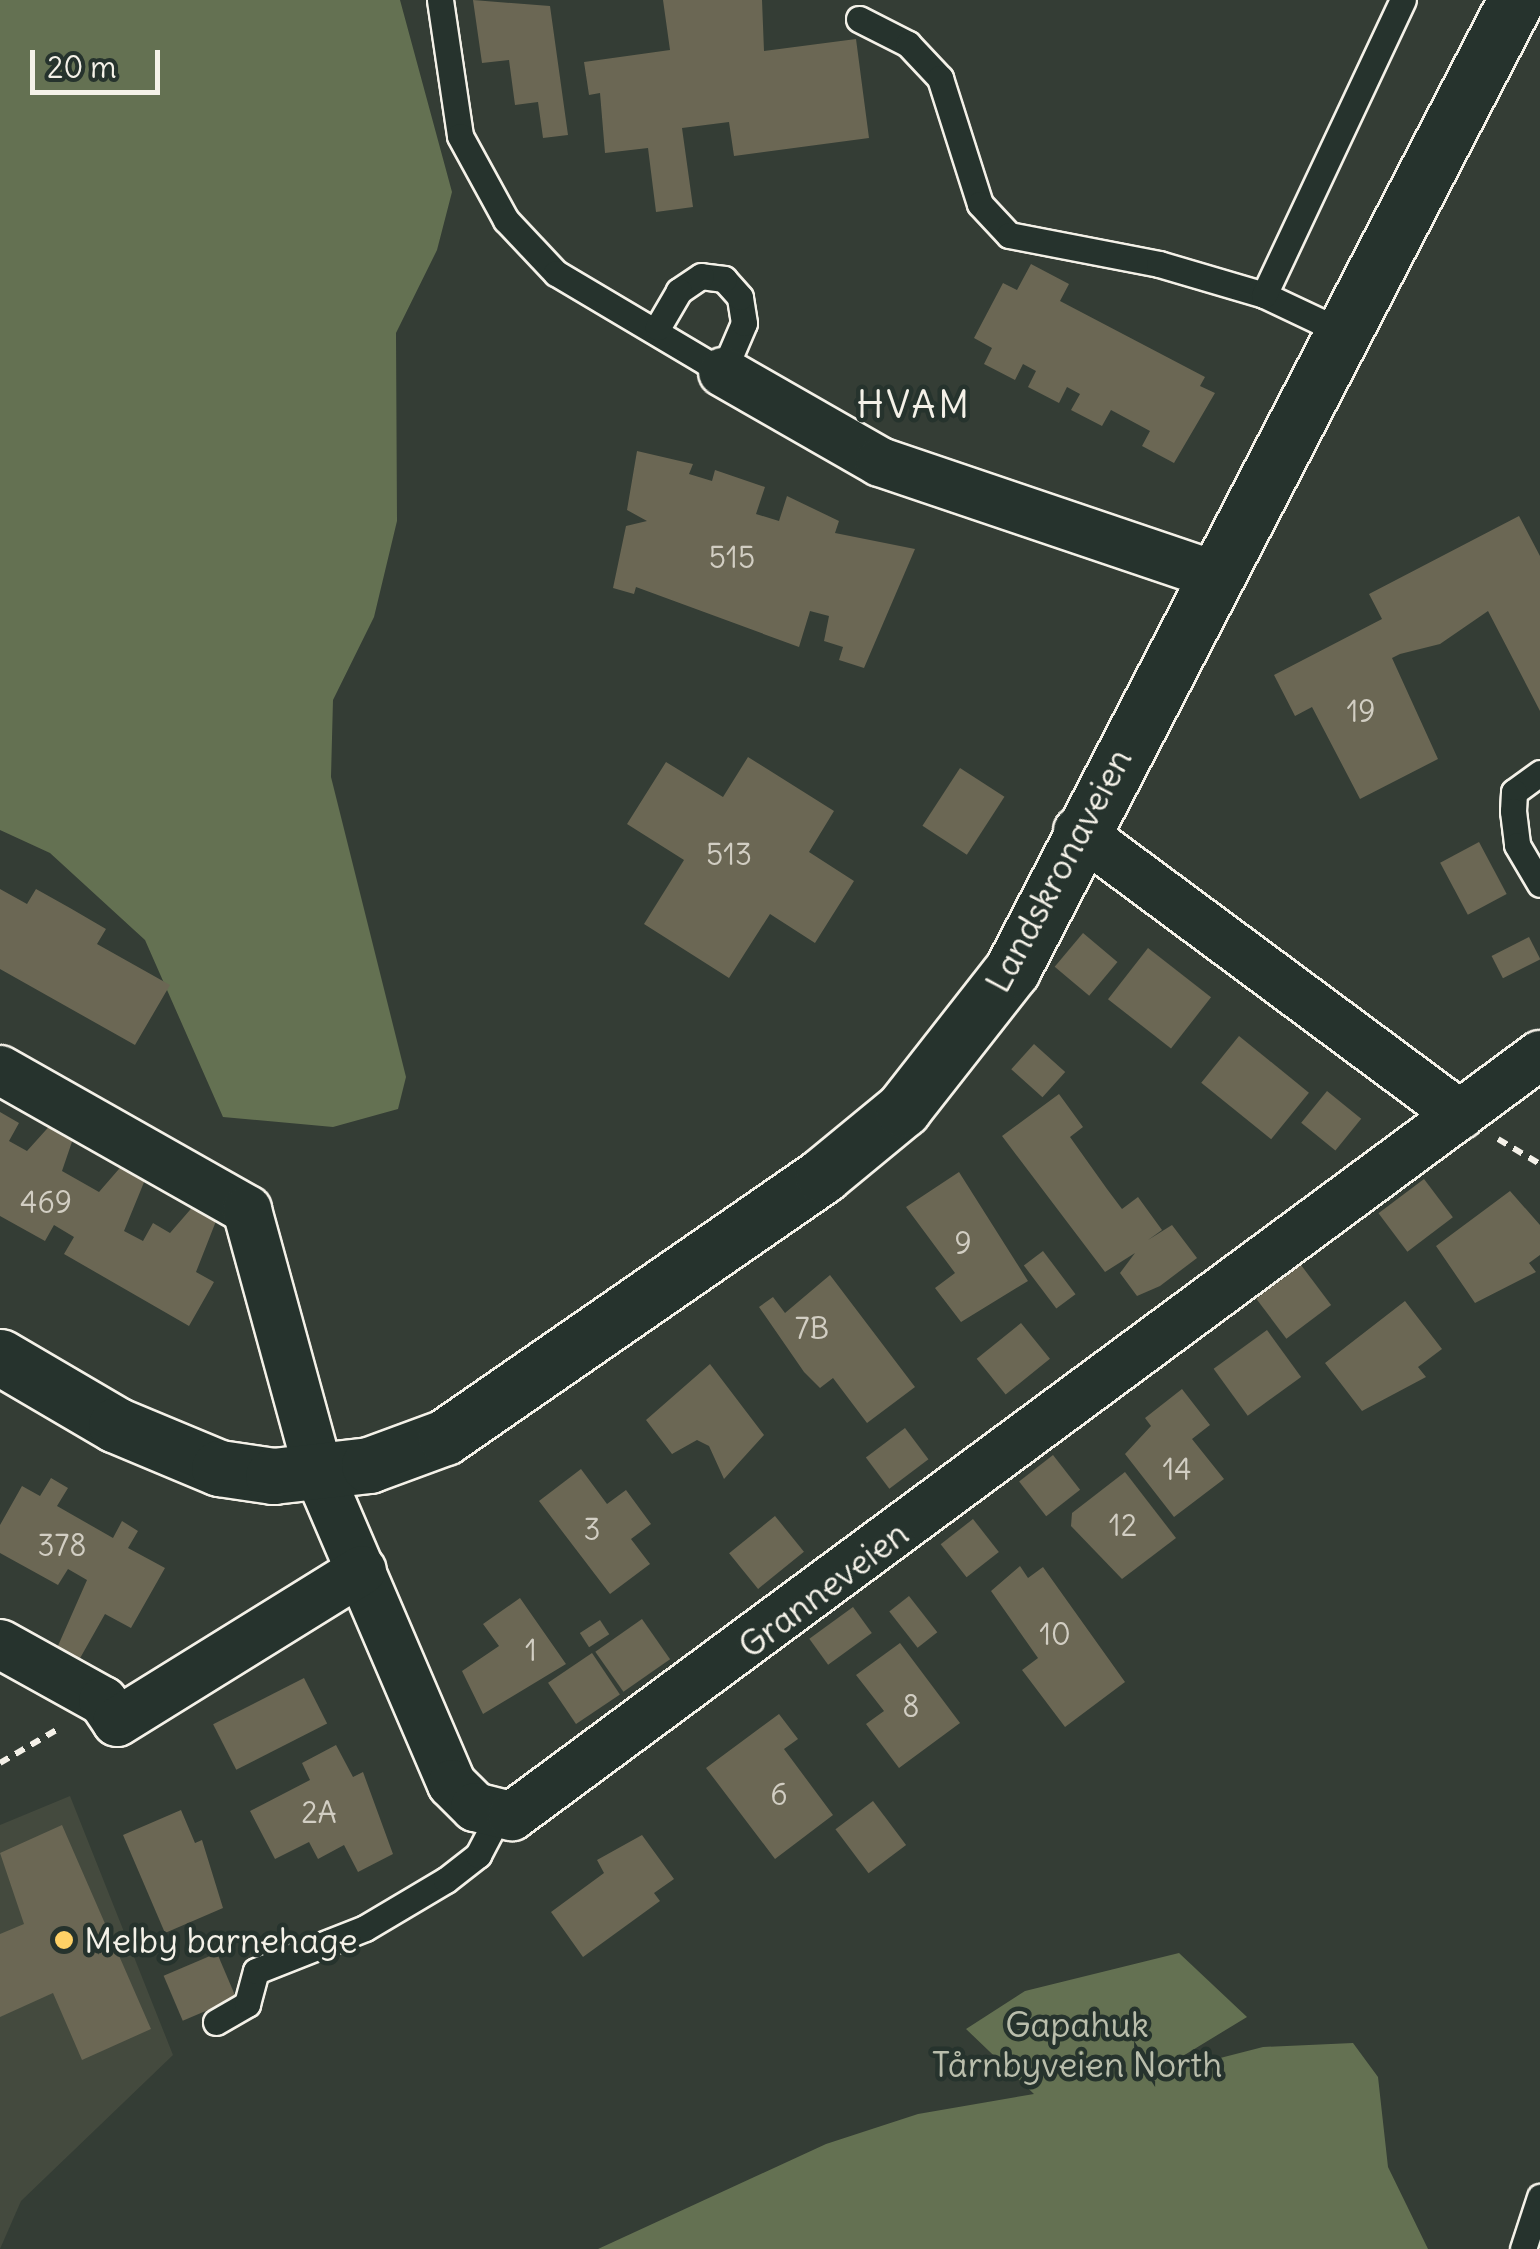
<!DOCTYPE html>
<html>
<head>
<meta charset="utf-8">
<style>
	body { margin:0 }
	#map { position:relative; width:1540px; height:2249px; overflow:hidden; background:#343d35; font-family:Delius,sans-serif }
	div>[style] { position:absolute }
	.built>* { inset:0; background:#444a3e }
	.green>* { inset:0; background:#647152 }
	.building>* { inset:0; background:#6b6754; transform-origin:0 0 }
	.path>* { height:6px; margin-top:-3px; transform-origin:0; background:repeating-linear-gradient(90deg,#f4f1e8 0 10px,transparent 0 18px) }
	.roads { filter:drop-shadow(2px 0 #f4f1e8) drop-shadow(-2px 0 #f4f1e8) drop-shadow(0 2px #f4f1e8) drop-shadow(0 -2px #f4f1e8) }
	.lane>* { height:25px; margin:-12.5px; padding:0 12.5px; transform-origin:12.5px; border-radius:12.5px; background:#26332d }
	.street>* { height:48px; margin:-24px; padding:0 24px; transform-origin:24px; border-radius:24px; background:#26332d }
	.secondary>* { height:55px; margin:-27.5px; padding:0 27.5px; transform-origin:27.5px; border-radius:27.5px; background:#26332d }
	.dots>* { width:28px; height:28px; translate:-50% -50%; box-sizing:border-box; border:5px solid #26332d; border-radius:50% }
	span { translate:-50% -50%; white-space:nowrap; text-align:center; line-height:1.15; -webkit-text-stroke:9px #26332d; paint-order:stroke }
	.number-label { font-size:30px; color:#d2cec3 }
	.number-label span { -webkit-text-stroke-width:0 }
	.street-label { font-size:35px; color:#f4f1e8 }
	.poi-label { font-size:35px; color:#f4f1e8 }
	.left { translate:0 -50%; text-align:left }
	.park-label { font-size:35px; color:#babeac }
	.neighbourhood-label { font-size:38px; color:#f4f1e8; letter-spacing:2.5px }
	.scale { position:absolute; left:30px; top:50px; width:130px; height:45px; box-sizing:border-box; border:5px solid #f4f1e8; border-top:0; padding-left:12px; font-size:30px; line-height:35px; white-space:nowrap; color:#f4f1e8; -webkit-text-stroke:8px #26332d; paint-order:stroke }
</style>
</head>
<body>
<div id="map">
	<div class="built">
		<div style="clip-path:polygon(70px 1796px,173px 2055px,21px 2201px,0 2249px,0 1825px)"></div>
	</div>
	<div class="green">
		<div style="clip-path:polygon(0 0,400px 0,452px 192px,437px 250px,396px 333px,397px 521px,374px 617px,333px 700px,331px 777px,406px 1077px,398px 1109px,333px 1127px,223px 1117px,145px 940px,50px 853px,0 830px)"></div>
		<div style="clip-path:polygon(1179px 1953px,1247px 2017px,1150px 2076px,1263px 2047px,1353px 2043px,1378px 2077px,1388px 2167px,1428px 2249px,598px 2249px,826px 2144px,918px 2114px,1034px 2094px,966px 2029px,1025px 1991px)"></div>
	</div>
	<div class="building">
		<div style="clip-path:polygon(473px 0,550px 6px,568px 135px,543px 138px,538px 102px,515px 105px,509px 60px,482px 63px)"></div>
		<div style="clip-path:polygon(663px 0,762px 0,764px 51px,856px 39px,869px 138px,734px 156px,729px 122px,682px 128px,693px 207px,656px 212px,648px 148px,605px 153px,600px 93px,589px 95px,584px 62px,670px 50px)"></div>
		<div style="clip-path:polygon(1031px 264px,1069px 284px,1060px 301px,1205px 377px,1200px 386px,1215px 393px,1174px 463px,1142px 446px,1150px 431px,1111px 410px,1102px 426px,1071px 410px,1080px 394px,1067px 387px,1059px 403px,1028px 387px,1036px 371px,1023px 364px,1015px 380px,984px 364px,992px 348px,974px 338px,1003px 283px,1017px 290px)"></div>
		<div style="clip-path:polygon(637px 451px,693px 464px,689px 474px,712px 481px,715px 470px,765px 487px,756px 514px,779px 521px,787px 496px,839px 521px,835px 533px,915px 549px,864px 668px,839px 660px,843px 647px,824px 641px,829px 616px,810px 611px,799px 647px,636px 587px,634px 594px,613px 588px,626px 526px,647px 521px,627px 510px)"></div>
		<div style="clip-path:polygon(1519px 516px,1540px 556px,1540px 711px,1488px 611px,1440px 644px,1400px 654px,1392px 658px,1438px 759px,1360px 799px,1312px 707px,1295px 716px,1274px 675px,1382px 619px,1369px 594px)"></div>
		<div style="clip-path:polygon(748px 757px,834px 811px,809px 852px,854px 881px,815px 943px,770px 914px,729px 978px,644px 924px,684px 860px,627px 824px,666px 762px,723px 797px)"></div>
		<div style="left:960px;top:768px;width:53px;height:69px;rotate:33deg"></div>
		<div style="left:1479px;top:842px;width:59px;height:44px;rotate:62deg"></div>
		<div style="clip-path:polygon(0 889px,27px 904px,36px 889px,70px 908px,106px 929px,97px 944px,170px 985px,135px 1045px,0 969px)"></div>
		<div style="left:1083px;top:933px;width:45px;height:44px;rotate:40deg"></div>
		<div style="left:1529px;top:937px;width:25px;height:42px;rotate:63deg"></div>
		<div style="left:1148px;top:948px;width:80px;height:65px;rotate:38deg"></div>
		<div style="left:1239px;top:1036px;width:90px;height:60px;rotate:39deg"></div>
		<div style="left:1034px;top:1044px;width:42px;height:34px;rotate:42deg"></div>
		<div style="left:1327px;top:1091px;width:44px;height:41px;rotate:39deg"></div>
		<div style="clip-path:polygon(1059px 1094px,1083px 1127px,1070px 1137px,1107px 1189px,1122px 1209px,1138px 1197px,1162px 1230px,1148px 1240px,1172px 1225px,1197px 1258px,1160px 1286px,1137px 1296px,1120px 1273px,1135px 1253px,1105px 1272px,1002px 1136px)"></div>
		<div style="clip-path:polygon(0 1112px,19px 1123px,9px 1141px,27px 1151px,54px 1121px,75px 1133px,62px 1171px,99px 1192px,125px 1162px,147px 1175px,124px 1231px,143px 1241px,153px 1223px,170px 1233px,196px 1203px,218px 1216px,196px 1272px,214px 1282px,189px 1326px,64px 1254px,74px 1237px,54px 1225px,45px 1241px,0 1216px)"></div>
		<div style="clip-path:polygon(959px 1172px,1028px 1281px,961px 1322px,935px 1288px,955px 1273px,906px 1207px)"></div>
		<div style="left:1424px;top:1179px;width:48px;height:57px;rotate:53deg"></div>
		<div style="clip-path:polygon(1510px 1191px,1540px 1225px,1540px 1255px,1529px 1263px,1536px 1272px,1475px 1303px,1436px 1246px)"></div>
		<div style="left:1043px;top:1251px;width:54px;height:24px;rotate:53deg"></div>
		<div style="left:1301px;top:1265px;width:50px;height:56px;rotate:53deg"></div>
		<div style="clip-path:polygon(830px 1275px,915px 1387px,867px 1423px,833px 1378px,820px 1388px,804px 1372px,759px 1307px,773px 1297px,785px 1313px)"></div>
		<div style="clip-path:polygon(1405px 1301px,1442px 1349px,1418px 1367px,1426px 1377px,1362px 1411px,1325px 1363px)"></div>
		<div style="left:1021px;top:1323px;width:46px;height:57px;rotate:51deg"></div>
		<div style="left:1267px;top:1330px;width:58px;height:66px;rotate:54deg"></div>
		<div style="clip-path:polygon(710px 1364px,764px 1435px,724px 1479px,709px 1446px,697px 1440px,672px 1454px,646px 1420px)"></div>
		<div style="clip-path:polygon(1182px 1389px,1210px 1425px,1192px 1439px,1224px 1479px,1174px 1517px,1125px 1454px,1151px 1426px,1145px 1418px)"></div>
		<div style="left:905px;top:1428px;width:39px;height:49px;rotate:53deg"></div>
		<div style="left:1053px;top:1455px;width:44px;height:43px;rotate:52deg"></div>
		<div style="clip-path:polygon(581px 1469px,607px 1504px,626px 1490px,651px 1524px,631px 1539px,650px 1564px,610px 1594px,539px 1501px)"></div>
		<div style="clip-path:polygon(1125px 1472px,1176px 1538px,1122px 1579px,1071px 1526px,1072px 1513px)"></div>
		<div style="clip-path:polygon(51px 1478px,68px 1488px,57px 1506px,113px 1538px,122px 1521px,138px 1531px,128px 1548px,165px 1568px,131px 1628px,105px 1614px,79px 1660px,57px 1648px,87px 1580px,68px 1569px,58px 1585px,0 1553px,0 1525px,22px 1486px,40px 1496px)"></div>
		<div style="left:775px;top:1516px;width:46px;height:59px;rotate:51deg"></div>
		<div style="left:973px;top:1519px;width:42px;height:41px;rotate:52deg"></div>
		<div style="clip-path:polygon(1020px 1566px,1028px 1578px,1043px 1567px,1125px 1682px,1065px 1727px,1022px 1670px,1038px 1658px,991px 1591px)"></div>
		<div style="left:909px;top:1596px;width:46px;height:25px;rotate:52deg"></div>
		<div style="clip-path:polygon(520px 1598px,566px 1664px,483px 1714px,462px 1671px,499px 1646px,483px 1624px)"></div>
		<div style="left:853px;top:1607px;width:32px;height:54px;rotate:54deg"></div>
		<div style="left:642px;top:1619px;width:49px;height:57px;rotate:55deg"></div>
		<div style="left:600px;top:1620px;width:17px;height:24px;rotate:57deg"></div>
		<div style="clip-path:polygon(900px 1643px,960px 1723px,899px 1768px,866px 1724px,884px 1711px,856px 1675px)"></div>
		<div style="left:592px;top:1653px;width:50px;height:53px;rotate:56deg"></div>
		<div style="left:304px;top:1678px;width:51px;height:102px;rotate:63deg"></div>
		<div style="clip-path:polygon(779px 1714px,798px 1739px,784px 1749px,833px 1815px,775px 1859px,706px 1768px)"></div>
		<div style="clip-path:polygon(336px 1745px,353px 1777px,363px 1772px,393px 1854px,358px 1872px,344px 1845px,318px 1859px,309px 1842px,275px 1859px,250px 1811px,310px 1780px,302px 1763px)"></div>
		<div style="left:873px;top:1801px;width:55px;height:47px;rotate:53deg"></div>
		<div style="clip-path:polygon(181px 1810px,195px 1843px,202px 1840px,223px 1908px,165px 1933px,123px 1835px)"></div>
		<div style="clip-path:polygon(62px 1825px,151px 2029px,82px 2060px,53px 1993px,0 2017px,0 1934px,24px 1924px,0 1853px)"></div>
		<div style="clip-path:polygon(642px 1835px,674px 1879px,654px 1893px,660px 1901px,583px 1957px,551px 1912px,604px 1873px,597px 1860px)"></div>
		<div style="left:217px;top:1953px;width:49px;height:58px;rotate:67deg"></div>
	</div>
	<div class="path">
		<div style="left:1498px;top:1139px;width:49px;rotate:30.8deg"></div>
		<div style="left:0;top:1763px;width:69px;rotate:-30.3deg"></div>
	</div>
	<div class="roads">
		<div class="lane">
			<div style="left:440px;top:0;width:137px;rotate:81.6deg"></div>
			<div style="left:460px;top:136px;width:96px;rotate:61.3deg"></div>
			<div style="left:506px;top:220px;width:73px;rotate:46.7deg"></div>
			<div style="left:556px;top:273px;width:194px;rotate:30.7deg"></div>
			<div style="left:723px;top:372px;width:53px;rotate:-66.8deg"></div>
			<div style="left:744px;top:323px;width:26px;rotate:-99deg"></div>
			<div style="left:740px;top:297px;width:24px;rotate:-132deg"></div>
			<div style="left:724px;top:279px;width:23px;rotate:-173deg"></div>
			<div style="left:701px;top:276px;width:27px;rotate:146deg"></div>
			<div style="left:679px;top:291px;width:42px;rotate:120.3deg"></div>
			<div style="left:859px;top:19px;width:55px;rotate:27deg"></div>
			<div style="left:908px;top:44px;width:47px;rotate:46.7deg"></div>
			<div style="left:940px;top:78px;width:132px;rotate:72.4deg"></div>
			<div style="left:980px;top:204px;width:42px;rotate:46.9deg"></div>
			<div style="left:1009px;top:235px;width:153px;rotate:10.9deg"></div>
			<div style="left:1159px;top:264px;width:109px;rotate:16.4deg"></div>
			<div style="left:1264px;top:295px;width:84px;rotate:25.3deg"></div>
			<div style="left:1264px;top:295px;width:326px;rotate:-64.8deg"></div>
			<div style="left:1540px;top:773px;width:32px;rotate:144deg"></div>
			<div style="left:1514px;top:792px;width:19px;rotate:93deg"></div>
			<div style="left:1513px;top:811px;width:34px;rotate:83deg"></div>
			<div style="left:1517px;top:845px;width:45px;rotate:59.5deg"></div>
			<div style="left:216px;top:2022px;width:36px;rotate:-30deg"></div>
			<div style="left:247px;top:2004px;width:34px;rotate:-75deg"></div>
			<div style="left:256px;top:1971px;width:117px;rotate:-21.5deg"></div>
			<div style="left:365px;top:1928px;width:94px;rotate:-30.7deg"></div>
			<div style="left:446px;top:1880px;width:41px;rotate:-38deg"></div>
			<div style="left:478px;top:1855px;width:47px;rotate:-62.4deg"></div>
			<div style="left:1523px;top:2249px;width:55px;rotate:-71.9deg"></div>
		</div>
		<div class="street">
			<div style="left:723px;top:372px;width:181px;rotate:29.8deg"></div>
			<div style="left:880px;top:462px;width:353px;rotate:18.7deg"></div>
			<div style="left:1078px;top:831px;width:476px;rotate:36.6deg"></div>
			<div style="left:0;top:1070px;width:284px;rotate:29.5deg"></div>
			<div style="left:247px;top:1210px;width:274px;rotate:74.7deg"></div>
			<div style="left:319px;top:1474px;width:337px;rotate:66.8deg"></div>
			<div style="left:452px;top:1784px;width:33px;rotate:45deg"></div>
			<div style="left:475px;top:1807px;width:38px;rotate:14deg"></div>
			<div style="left:512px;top:1816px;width:1279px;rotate:-36.51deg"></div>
			<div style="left:0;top:1644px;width:118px;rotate:29deg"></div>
			<div style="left:103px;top:1701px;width:25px;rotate:56deg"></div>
			<div style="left:117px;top:1722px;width:288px;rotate:-31.8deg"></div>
		</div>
		<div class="secondary">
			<div style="left:0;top:1357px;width:134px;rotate:30.4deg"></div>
			<div style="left:116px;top:1425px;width:112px;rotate:22.7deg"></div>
			<div style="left:219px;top:1468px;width:55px;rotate:8.4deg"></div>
			<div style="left:273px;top:1476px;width:97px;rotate:-6.5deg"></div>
			<div style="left:369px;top:1465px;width:81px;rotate:-20.2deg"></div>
			<div style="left:445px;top:1437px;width:460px;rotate:-34.7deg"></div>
			<div style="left:823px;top:1175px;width:104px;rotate:-39.5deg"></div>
			<div style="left:903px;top:1109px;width:177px;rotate:-51.9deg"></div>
			<div style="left:1012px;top:970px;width:1093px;rotate:-62.54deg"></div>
		</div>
	</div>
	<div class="dots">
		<div style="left:64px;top:1940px;background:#ffd166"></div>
	</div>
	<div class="number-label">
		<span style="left:732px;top:557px">515</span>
		<span style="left:1361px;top:711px">19</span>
		<span style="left:729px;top:854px">513</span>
		<span style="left:46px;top:1202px">469</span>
		<span style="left:963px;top:1243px">9</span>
		<span style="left:812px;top:1328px">7B</span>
		<span style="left:1177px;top:1469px">14</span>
		<span style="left:1123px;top:1525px">12</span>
		<span style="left:592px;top:1529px">3</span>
		<span style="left:62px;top:1545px">378</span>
		<span style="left:1055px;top:1634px">10</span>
		<span style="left:531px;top:1650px">1</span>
		<span style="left:911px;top:1706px">8</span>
		<span style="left:779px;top:1794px">6</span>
		<span style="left:319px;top:1812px">2A</span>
	</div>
	<div class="street-label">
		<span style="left:1058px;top:870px;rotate:-62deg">Landskronaveien</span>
		<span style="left:823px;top:1589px;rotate:-37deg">Granneveien</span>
	</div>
	<div class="poi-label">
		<span class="left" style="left:84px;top:1940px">Melby barnehage</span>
	</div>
	<div class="park-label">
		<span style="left:1077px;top:2044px">Gapahuk<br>Tårnbyveien North</span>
	</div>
	<div class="neighbourhood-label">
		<span style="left:914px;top:405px">HVAM</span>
	</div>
	<div class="scale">20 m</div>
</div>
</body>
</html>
